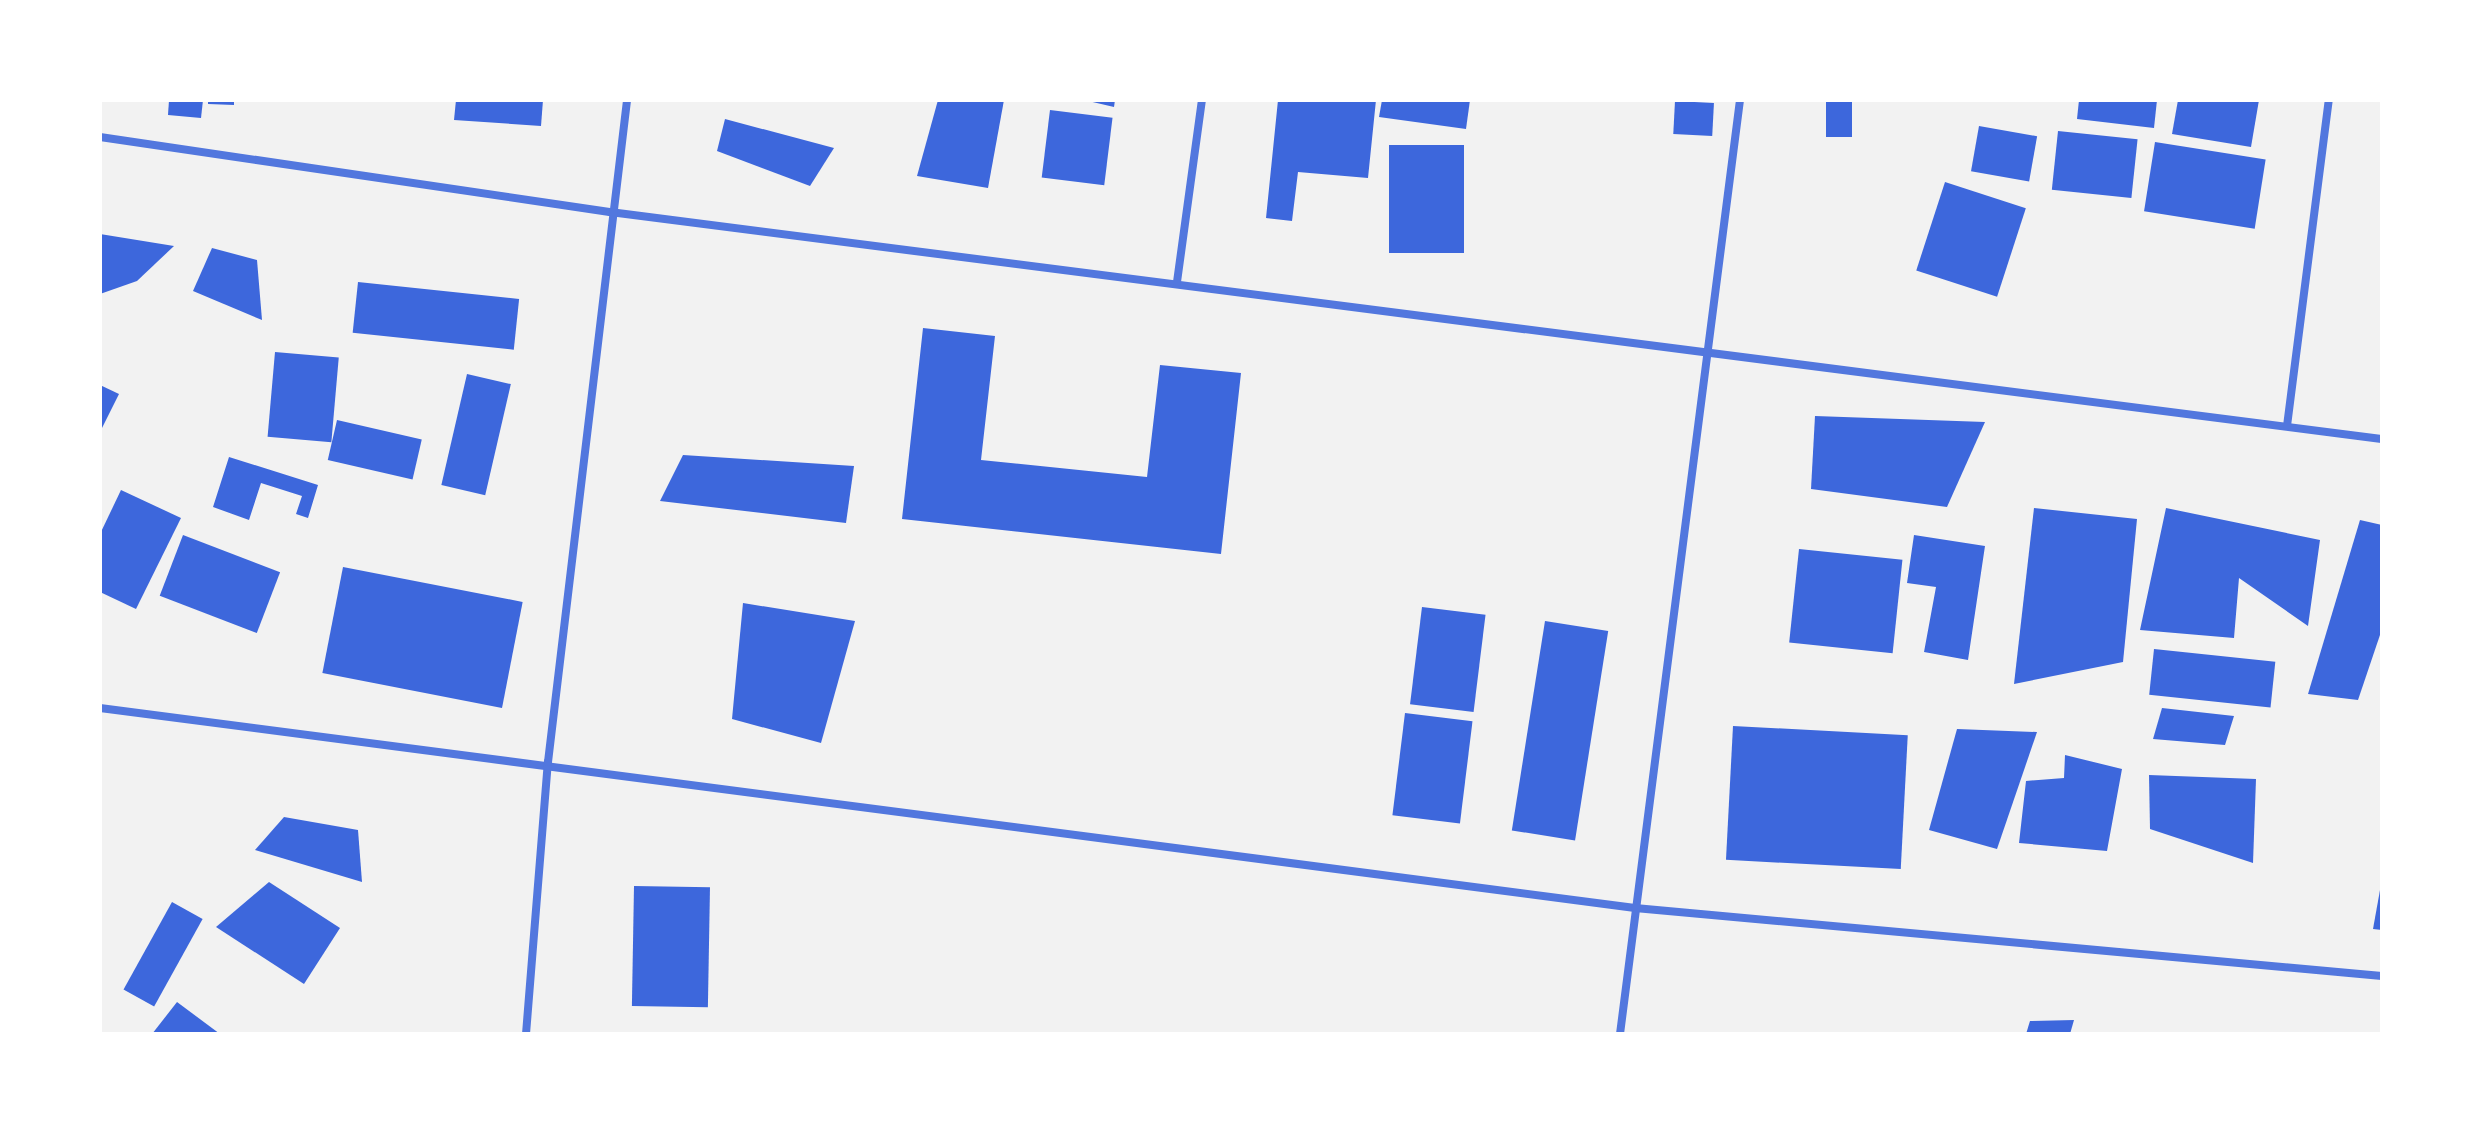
<!DOCTYPE html>
<html>
<head>
<meta charset="utf-8">
<style>
	body { margin:0 }
	#map { position:relative; width:2482px; height:1134px; overflow:hidden; background:#f2f2f2; font-family:"Work Sans",sans-serif }
	div>[style] { position:absolute }
	.building>* { inset:0; background:#3d67dc; transform-origin:0 0 }
	.minor>* { height:8px; margin:-4px; padding:0 4px; transform-origin:4px; border-radius:4px; background:#5277de }
	span { translate:-50% -50%; white-space:nowrap; text-align:center; line-height:1.15; -webkit-text-stroke:6px #fff; paint-order:stroke }
	.frame { position:absolute; inset:0; border:102px solid #fff; pointer-events:none }
</style>
</head>
<body>
<div id="map">
	<div class="building">
		<div style="clip-path:polygon(169px 100px,203px 100px,201px 118px,168px 115px)"></div>
		<div style="clip-path:polygon(208px 100px,234px 100px,234px 105px,208px 104px)"></div>
		<div style="clip-path:polygon(456px 100px,543px 100px,541px 126px,454px 120px)"></div>
		<div style="clip-path:polygon(938px 100px,1004px 100px,988px 188px,917px 176px)"></div>
		<div style="clip-path:polygon(1084px 100px,1115px 100px,1114px 107px)"></div>
		<div style="clip-path:polygon(1278px 100px,1376px 100px,1368px 178px,1298px 172px,1292px 221px,1266px 218px)"></div>
		<div style="clip-path:polygon(1382px 100px,1470px 100px,1466px 129px,1379px 117px)"></div>
		<div style="left:1826px;top:100px;width:26px;height:37px"></div>
		<div style="clip-path:polygon(2079px 100px,2157px 100px,2154px 128px,2077px 119px)"></div>
		<div style="clip-path:polygon(2178px 100px,2259px 100px,2251px 147px,2172px 134px)"></div>
		<div style="left:1675px;top:101px;width:39px;height:33px;rotate:3deg"></div>
		<div style="left:1050px;top:110px;width:63px;height:68px;rotate:7deg"></div>
		<div style="clip-path:polygon(725px 119px,834px 148px,810px 186px,717px 151px)"></div>
		<div style="left:1979px;top:126px;width:59px;height:46px;rotate:10deg"></div>
		<div style="left:2058px;top:131px;width:80px;height:59px;rotate:6deg"></div>
		<div style="left:2155px;top:142px;width:112px;height:70px;rotate:9deg"></div>
		<div style="left:1389px;top:145px;width:75px;height:108px"></div>
		<div style="left:1945px;top:182px;width:85px;height:93px;rotate:18deg"></div>
		<div style="clip-path:polygon(100px 234px,174px 246px,137px 281px,100px 294px)"></div>
		<div style="clip-path:polygon(212px 248px,257px 260px,262px 320px,193px 291px)"></div>
		<div style="left:358px;top:282px;width:162px;height:51px;rotate:6deg"></div>
		<div style="clip-path:polygon(923px 328px,995px 336px,981px 460px,1147px 477px,1160px 365px,1241px 373px,1221px 554px,902px 519px)"></div>
		<div style="left:275px;top:352px;width:64px;height:85px;rotate:5deg"></div>
		<div style="left:467px;top:374px;width:45px;height:114px;rotate:13deg"></div>
		<div style="clip-path:polygon(100px 385px,119px 394px,100px 432px)"></div>
		<div style="clip-path:polygon(1815px 416px,1985px 422px,1947px 507px,1811px 489px)"></div>
		<div style="left:337px;top:420px;width:87px;height:41px;rotate:13deg"></div>
		<div style="clip-path:polygon(683px 455px,854px 466px,846px 523px,660px 501px)"></div>
		<div style="clip-path:polygon(229px 457px,318px 485px,308px 518px,296px 514px,302px 496px,261px 483px,249px 520px,213px 507px)"></div>
		<div style="clip-path:polygon(121px 490px,181px 518px,136px 609px,100px 592px,100px 534px)"></div>
		<div style="clip-path:polygon(2034px 508px,2137px 519px,2123px 662px,2014px 684px)"></div>
		<div style="clip-path:polygon(2166px 508px,2320px 540px,2308px 626px,2239px 578px,2234px 638px,2140px 630px)"></div>
		<div style="clip-path:polygon(2360px 520px,2382px 525px,2382px 629px,2358px 700px,2308px 694px)"></div>
		<div style="left:183px;top:535px;width:104px;height:65px;rotate:21deg"></div>
		<div style="clip-path:polygon(1914px 535px,1985px 546px,1968px 660px,1924px 652px,1936px 587px,1907px 583px)"></div>
		<div style="left:1799px;top:549px;width:104px;height:94px;rotate:6deg"></div>
		<div style="left:343px;top:567px;width:183px;height:108px;rotate:11deg"></div>
		<div style="clip-path:polygon(743px 603px,855px 621px,821px 743px,732px 719px)"></div>
		<div style="left:1422px;top:607px;width:64px;height:98px;rotate:7deg"></div>
		<div style="left:1545px;top:621px;width:64px;height:212px;rotate:9deg"></div>
		<div style="left:2154px;top:649px;width:122px;height:46px;rotate:6deg"></div>
		<div style="clip-path:polygon(2162px 708px,2234px 716px,2225px 745px,2153px 739px)"></div>
		<div style="left:1405px;top:713px;width:68px;height:103px;rotate:7deg"></div>
		<div style="left:1733px;top:726px;width:175px;height:134px;rotate:3deg"></div>
		<div style="clip-path:polygon(1957px 729px,2037px 732px,1997px 849px,1929px 830px)"></div>
		<div style="clip-path:polygon(2065px 755px,2122px 769px,2107px 851px,2019px 843px,2026px 781px,2064px 778px)"></div>
		<div style="clip-path:polygon(2149px 775px,2256px 779px,2253px 863px,2150px 829px)"></div>
		<div style="clip-path:polygon(284px 817px,358px 830px,362px 882px,255px 850px)"></div>
		<div style="clip-path:polygon(269px 882px,340px 928px,304px 984px,216px 927px)"></div>
		<div style="left:634px;top:886px;width:76px;height:120px;rotate:1deg"></div>
		<div style="clip-path:polygon(2380px 890px,2382px 930px,2373px 929px)"></div>
		<div style="left:172px;top:902px;width:35px;height:100px;rotate:29deg"></div>
		<div style="clip-path:polygon(177px 1002px,220px 1034px,152px 1034px)"></div>
		<div style="clip-path:polygon(2074px 1020px,2070px 1034px,2026px 1034px,2030px 1021px)"></div>
	</div>
	<div class="minor">
		<div style="left:100px;top:137px;width:515px;rotate:8.37deg"></div>
		<div style="left:610px;top:212px;width:1786px;rotate:7.3deg"></div>
		<div style="left:1177px;top:282px;width:184px;rotate:-82.2deg"></div>
		<div style="left:2287px;top:426px;width:329px;rotate:-82.7deg"></div>
		<div style="left:100px;top:708px;width:1548px;rotate:7.42deg"></div>
		<div style="left:1635px;top:908px;width:750px;rotate:5.2deg"></div>
		<div style="left:526px;top:1034px;width:273px;rotate:-85.4deg"></div>
		<div style="left:548px;top:762px;width:667px;rotate:-83.19deg"></div>
		<div style="left:1620px;top:1034px;width:942px;rotate:-82.68deg"></div>
	</div>
	<div class="frame"></div>
</div>
</body>
</html>
